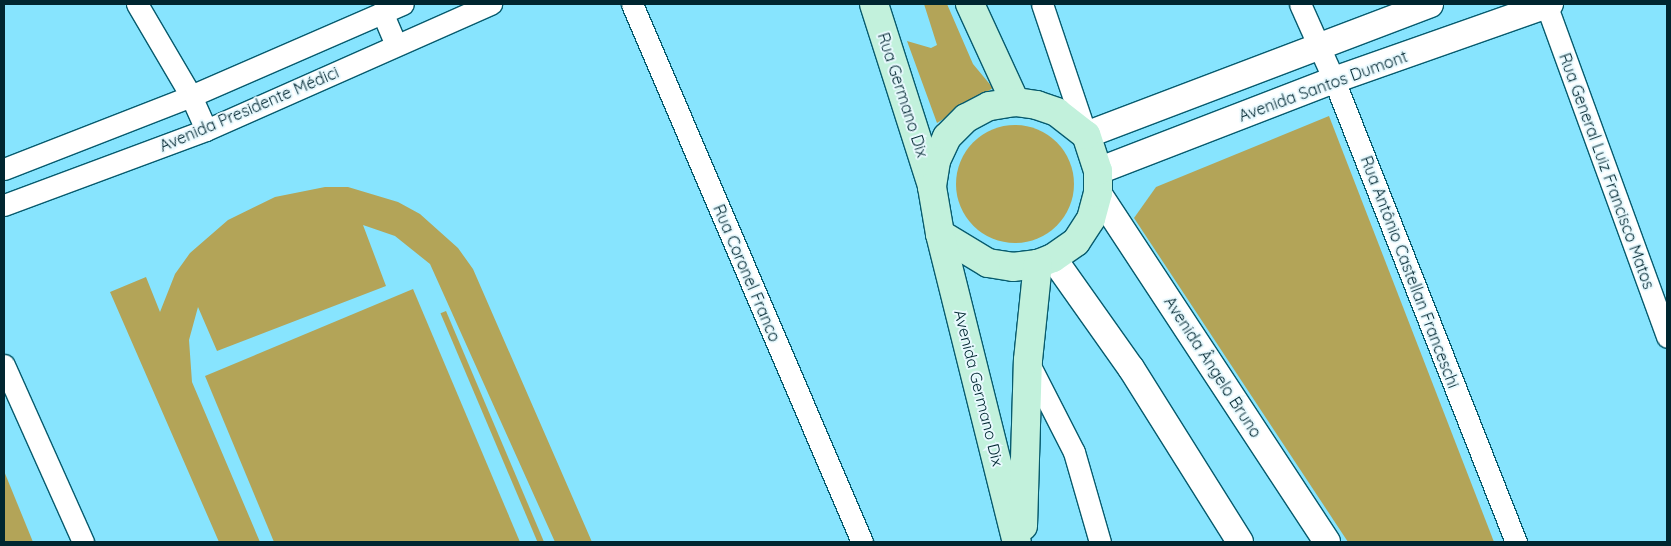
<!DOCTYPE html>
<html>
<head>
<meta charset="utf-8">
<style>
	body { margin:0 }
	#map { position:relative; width:1671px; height:546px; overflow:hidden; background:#87e4fe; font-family:Quicksand,sans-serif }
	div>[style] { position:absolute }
	.green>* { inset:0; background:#b3a458; transform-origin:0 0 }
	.round { border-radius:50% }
	.roads { filter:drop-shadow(1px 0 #075b6e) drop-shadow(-1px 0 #075b6e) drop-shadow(0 1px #075b6e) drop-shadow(0 -1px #075b6e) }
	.minor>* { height:21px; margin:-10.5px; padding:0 10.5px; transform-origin:10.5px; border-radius:10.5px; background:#fff }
	.tertiary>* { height:26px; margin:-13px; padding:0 13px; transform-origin:13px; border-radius:13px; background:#fff }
	.secondary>* { height:28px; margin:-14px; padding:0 14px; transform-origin:14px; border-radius:14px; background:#c2f1dc }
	span { translate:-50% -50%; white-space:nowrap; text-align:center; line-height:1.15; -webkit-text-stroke:4px #e8f9fe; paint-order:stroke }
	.street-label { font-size:16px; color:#002630 }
	.frame { position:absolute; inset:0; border:5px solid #002630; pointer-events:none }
</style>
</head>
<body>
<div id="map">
	<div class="green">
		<div style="clip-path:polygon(924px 4px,947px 4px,973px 64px,993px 88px,937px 123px,907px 41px,931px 48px,937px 45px)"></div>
		<div style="clip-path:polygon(1329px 116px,1494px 542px,1348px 542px,1134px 218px,1156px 187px)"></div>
		<div class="round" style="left:956px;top:125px;width:118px;height:118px"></div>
		<div style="clip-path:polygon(325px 187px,348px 187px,398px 202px,420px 214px,458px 248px,473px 269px,592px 542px,555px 542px,430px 264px,395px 236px,363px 225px,386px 286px,217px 351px,198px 307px,189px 340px,192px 382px,260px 542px,219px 542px,110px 292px,146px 277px,160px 312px,175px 274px,190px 253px,228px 220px,275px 197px)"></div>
		<div style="clip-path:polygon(413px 289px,520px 542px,274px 542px,205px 376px)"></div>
		<div style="left:446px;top:311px;width:251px;height:6px;rotate:67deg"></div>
		<div style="clip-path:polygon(4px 471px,33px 542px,4px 542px)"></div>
	</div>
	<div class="roads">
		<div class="minor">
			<div style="left:137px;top:4px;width:107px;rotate:59.6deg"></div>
			<div style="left:191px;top:96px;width:37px;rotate:66deg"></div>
			<div style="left:632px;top:4px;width:585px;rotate:66.85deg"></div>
			<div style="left:1042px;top:4px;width:138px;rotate:71.4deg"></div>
			<div style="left:1300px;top:4px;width:83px;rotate:65.9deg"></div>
			<div style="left:1334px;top:80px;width:497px;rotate:68.5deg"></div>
			<div style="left:1546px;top:4px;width:354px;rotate:70deg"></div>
			<div style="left:382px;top:12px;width:36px;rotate:67deg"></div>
			<div style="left:4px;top:169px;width:201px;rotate:-21.3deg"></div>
			<div style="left:191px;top:96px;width:231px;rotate:-23.5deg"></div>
			<div style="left:4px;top:205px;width:215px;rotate:-20.4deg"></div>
			<div style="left:206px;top:130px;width:312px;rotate:-23.9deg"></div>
			<div style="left:1028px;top:362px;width:101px;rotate:62.9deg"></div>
			<div style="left:1074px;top:452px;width:94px;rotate:73.9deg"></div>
			<div style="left:4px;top:365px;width:194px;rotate:65.9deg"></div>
		</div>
		<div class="tertiary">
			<div style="left:1086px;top:135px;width:368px;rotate:-20.8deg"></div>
			<div style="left:1098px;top:171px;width:253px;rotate:-21.1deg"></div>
			<div style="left:1334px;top:80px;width:229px;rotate:-19.4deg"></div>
			<div style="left:1098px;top:193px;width:417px;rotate:56.7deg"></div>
			<div style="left:1053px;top:258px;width:135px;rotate:54.7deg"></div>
			<div style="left:1131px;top:368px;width:205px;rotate:57.9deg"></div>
		</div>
		<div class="secondary">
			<div style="left:874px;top:4px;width:191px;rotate:72.3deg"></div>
			<div style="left:970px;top:4px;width:108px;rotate:65.3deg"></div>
			<div style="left:940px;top:234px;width:56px;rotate:31.1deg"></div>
			<div style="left:988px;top:263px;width:25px;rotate:9deg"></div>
			<div style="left:1013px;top:267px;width:25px;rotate:-7deg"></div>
			<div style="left:1038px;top:264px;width:16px;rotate:-22deg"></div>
			<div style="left:1053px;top:258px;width:28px;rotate:-35deg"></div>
			<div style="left:1076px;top:242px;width:27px;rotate:-57deg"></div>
			<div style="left:1091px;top:219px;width:27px;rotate:-75deg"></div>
			<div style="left:1098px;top:193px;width:22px;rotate:-90deg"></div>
			<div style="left:1098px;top:171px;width:38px;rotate:-108deg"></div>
			<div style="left:1086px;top:135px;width:37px;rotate:-142deg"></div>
			<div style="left:1057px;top:112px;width:21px;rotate:-161deg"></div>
			<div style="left:1037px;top:105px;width:22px;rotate:-172deg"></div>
			<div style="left:1015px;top:102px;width:26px;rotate:171deg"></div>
			<div style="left:989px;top:106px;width:26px;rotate:152deg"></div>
			<div style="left:966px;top:118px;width:27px;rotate:135deg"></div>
			<div style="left:947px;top:137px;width:26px;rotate:115deg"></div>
			<div style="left:936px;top:161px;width:26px;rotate:99deg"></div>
			<div style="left:932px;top:187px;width:48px;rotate:80.3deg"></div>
			<div style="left:940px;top:234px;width:317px;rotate:76deg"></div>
			<div style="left:1023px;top:526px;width:166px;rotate:-88.3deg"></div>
			<div style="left:1028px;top:360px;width:97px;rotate:-84.1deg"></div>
		</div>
	</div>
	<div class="street-label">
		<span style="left:1323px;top:86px;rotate:-20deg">Avenida Santos Dumont</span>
		<span style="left:903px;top:95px;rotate:72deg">Rua Germano Dix</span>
		<span style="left:249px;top:109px;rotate:-23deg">Avenida Presidente Médici</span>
		<span style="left:1607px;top:171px;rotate:70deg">Rua General Luiz Francisco Matos</span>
		<span style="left:1410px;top:272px;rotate:69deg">Rua Antônio Castellan Franceschi</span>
		<span style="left:747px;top:273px;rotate:67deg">Rua Coronel Franco</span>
		<span style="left:1213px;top:367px;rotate:57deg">Avenida Ângelo Bruno</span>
		<span style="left:979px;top:388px;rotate:76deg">Avenida Germano Dix</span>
	</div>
	<div class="frame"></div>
</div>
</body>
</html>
